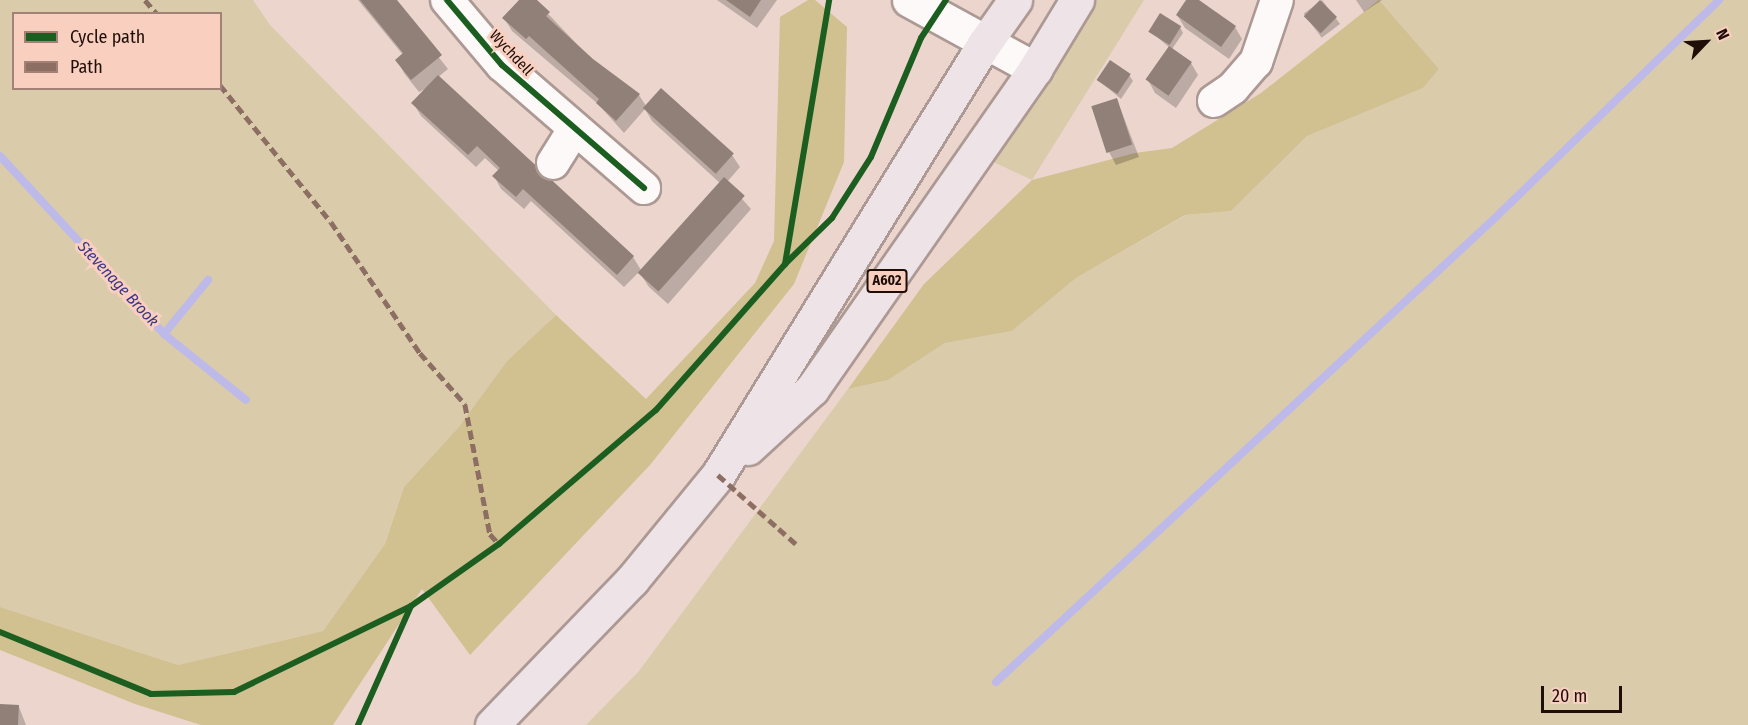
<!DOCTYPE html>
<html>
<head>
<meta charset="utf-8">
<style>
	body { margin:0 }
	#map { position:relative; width:1748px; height:725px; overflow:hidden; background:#ecd5cd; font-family:"Fira Sans Condensed",sans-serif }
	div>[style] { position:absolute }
	.green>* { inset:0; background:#dacbaa }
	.forest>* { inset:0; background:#d1c090 }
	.shadow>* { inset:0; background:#0003; transform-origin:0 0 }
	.stream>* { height:8px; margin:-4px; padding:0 4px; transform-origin:4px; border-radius:4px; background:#bdbaea }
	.building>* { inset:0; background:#918077; transform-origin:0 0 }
	.roads { filter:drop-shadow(2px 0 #ac9993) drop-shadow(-2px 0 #ac9993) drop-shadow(0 2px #ac9993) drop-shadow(0 -2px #ac9993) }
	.minor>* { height:32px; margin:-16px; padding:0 16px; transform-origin:16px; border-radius:16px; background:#fcf9f8 }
	.tertiary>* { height:33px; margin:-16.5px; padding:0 16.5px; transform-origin:16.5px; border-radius:16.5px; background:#fcf9f8 }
	.trunk>* { height:33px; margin:-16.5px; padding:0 16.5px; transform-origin:16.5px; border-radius:16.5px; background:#eee4e8 }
	.quiet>* { height:4.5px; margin-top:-2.25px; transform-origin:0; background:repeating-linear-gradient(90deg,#8d6e63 0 9px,transparent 0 13.5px) }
	.cycleway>* { height:6px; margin:-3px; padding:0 3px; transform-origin:3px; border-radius:3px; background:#1b5e20 }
	span { translate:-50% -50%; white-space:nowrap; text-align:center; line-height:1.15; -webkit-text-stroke:6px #f9cfc0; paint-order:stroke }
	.shield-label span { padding:2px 4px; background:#f9cfc0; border:2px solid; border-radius:4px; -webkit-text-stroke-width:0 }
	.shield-label { font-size:14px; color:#1f0e08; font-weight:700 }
	.street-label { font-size:15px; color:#1f0e08 }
	.water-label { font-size:16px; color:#3a3688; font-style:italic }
	.legend { position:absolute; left:12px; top:12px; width:210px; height:78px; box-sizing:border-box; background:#f9cfc0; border:2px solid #a28276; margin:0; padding:8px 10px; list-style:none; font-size:18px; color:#1f0e08 }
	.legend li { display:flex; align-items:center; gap:12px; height:30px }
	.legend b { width:30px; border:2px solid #a28276 }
	.north { position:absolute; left:1676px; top:12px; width:60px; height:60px; -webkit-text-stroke:4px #f9cfc0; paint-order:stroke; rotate:65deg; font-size:16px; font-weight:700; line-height:24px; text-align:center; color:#1f0e08 }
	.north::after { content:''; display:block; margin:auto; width:21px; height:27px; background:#1f0e08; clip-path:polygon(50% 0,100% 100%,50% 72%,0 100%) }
	.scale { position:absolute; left:1541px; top:686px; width:81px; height:27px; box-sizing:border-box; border:3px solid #1f0e08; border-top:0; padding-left:8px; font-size:18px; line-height:21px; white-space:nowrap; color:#1f0e08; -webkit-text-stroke:4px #f9cfc0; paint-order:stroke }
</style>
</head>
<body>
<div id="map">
	<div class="green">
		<div style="clip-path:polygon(evenodd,0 0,253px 0,270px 25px,556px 315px,507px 361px,458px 428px,404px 487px,385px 544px,323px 631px,178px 665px,0 607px,0 0,14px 14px,220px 14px,220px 88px,14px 88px,14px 14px)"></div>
		<div style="clip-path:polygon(1088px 0,1144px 0,1032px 180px,987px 159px)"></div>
		<div style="clip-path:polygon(1379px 0,1748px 0,1748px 725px,586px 725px,639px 671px,848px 389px,888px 380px,945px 343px,1012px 331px,1076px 278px,1186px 215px,1231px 211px,1307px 136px,1423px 88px,1439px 69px)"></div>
	</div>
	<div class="forest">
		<div style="clip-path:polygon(808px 0,815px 0,847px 27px,844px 162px,794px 284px,650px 465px,470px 655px,422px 589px,333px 725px,201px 725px,135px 704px,0 650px,0 607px,178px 665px,323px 631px,385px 544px,404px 487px,458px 428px,507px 361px,556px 315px,646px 399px,755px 283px,774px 241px,780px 17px)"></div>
		<div style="clip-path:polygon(1379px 0,1439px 69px,1423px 88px,1307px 136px,1231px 211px,1185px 215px,1076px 278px,1012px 331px,945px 343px,888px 380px,848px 389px,924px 284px,1032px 180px,1135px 153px,1172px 148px,1261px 93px)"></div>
	</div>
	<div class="shadow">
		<div style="clip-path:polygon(358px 0,394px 0,448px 69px,438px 77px,633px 257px,641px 270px,624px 287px,531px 201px,524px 209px,501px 189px,494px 176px,499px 171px,485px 158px,476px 167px,421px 116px,413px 103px,429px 87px,419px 92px,404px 73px,397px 60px,403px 55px)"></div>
		<div style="clip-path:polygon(521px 0,535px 0,592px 60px,639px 95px,646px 106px,732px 155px,740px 167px,727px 182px,751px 209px,668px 304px,649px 287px,641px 275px,721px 184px,652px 121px,645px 109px,624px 133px,598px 104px,512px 31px,504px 18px)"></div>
		<div style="clip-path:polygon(717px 0,777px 0,757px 28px)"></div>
		<div style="clip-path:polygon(1188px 0,1196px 0,1235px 27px,1242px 39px,1229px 59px,1185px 28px,1177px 15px)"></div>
		<div style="left:1322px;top:0;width:30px;height:23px;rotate:53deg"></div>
		<div style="clip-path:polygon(1356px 0,1382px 0,1364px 12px)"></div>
		<div style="clip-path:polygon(1180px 27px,1183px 33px,1172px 49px,1191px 63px,1198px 75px,1176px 108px,1155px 93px,1148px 80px,1170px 48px,1150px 31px)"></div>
		<div style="clip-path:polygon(1129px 75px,1133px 81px,1121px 99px,1098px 80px)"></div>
		<div style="clip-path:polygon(1117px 100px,1139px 157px,1116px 165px,1109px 152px)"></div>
		<div style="clip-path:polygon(0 706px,19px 707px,26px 725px,0 725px)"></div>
	</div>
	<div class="stream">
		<div style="left:0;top:156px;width:242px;rotate:47.3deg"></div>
		<div style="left:164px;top:334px;width:105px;rotate:38.8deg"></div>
		<div style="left:164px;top:334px;width:70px;rotate:-50.8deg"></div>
		<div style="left:996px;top:682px;width:683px;rotate:-42.92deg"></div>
		<div style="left:1496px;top:217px;width:311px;rotate:-44.2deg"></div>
	</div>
	<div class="building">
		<div style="clip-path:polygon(360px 0,397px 0,442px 55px,411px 80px,395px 60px,403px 53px)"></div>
		<div style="clip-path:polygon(519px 0,537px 0,550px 12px,546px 16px,593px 59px,640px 94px,616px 121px,596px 103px,599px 99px,529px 36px,526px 39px,502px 18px)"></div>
		<div style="clip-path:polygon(726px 0,761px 0,750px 17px)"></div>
		<div style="clip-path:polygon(1186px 0,1199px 0,1236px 26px,1221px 47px,1176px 15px)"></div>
		<div style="left:1320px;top:0;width:24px;height:23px;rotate:45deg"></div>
		<div style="left:1160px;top:13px;width:25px;height:22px;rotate:32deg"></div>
		<div style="left:1169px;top:46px;width:28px;height:41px;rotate:35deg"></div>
		<div style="left:1110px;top:60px;width:25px;height:24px;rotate:34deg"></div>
		<div style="clip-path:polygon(438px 75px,634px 256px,617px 275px,523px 189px,516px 197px,492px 176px,500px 168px,477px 146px,468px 155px,411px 103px)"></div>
		<div style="left:661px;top:88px;width:98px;height:27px;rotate:42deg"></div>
		<div style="left:1117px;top:98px;width:49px;height:27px;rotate:72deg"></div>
		<div style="left:724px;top:177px;width:28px;height:129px;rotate:42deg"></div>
		<div style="left:0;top:704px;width:19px;height:21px;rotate:3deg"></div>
	</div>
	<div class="roads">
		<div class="minor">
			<div style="left:447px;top:0;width:85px;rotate:49.8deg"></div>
			<div style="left:502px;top:65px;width:188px;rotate:40.9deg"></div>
			<div style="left:1214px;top:101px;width:23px;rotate:-34deg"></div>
			<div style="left:1233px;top:88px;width:35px;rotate:-49deg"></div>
			<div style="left:1256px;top:62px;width:65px;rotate:-71.3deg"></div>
			<div style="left:553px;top:163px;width:39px;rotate:-58deg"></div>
		</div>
		<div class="tertiary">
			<div style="left:909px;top:0;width:144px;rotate:28.7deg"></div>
		</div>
		<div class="trunk">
			<div style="left:748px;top:448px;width:87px;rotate:-42.7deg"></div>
			<div style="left:812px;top:389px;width:390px;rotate:-55.1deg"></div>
			<div style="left:1035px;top:69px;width:81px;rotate:-58.7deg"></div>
			<div style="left:492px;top:725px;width:202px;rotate:-46deg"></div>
			<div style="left:632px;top:580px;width:136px;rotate:-50.7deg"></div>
			<div style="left:718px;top:475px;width:506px;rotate:-58.32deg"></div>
			<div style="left:984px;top:44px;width:54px;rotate:-54.8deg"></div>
		</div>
	</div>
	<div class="quiet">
		<div style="left:145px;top:0;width:18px;rotate:49deg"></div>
		<div style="left:220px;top:85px;width:176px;rotate:51deg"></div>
		<div style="left:331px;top:222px;width:158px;rotate:55.8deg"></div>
		<div style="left:420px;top:353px;width:68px;rotate:48.6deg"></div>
		<div style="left:465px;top:404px;width:132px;rotate:79.1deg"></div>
		<div style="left:490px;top:534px;width:13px;rotate:48deg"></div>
		<div style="left:718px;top:475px;width:106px;rotate:41.5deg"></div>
	</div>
	<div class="cycleway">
		<div style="left:447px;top:0;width:85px;rotate:49.8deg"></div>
		<div style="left:502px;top:65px;width:188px;rotate:40.9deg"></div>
		<div style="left:785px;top:264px;width:268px;rotate:-80.5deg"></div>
		<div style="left:0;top:632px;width:163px;rotate:22.3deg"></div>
		<div style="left:151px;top:694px;width:83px;rotate:-1.4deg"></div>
		<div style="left:234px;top:692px;width:197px;rotate:-25.9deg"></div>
		<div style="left:358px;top:725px;width:130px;rotate:-66deg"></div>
		<div style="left:411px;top:606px;width:108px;rotate:-35.2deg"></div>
		<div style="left:499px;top:544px;width:206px;rotate:-40.5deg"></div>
		<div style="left:656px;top:410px;width:195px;rotate:-48.5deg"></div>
		<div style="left:785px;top:264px;width:66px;rotate:-44.4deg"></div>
		<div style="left:832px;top:218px;width:72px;rotate:-57.4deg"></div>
		<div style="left:871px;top:157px;width:129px;rotate:-67.2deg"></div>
		<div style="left:921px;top:38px;width:45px;rotate:-56.7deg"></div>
	</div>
	<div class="shield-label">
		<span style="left:887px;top:281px">A602</span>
	</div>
	<div class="street-label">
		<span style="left:511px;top:53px;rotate:47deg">Wychdell</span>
	</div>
	<div class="water-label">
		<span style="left:118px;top:284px;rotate:47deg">Stevenage Brook</span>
	</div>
	<ul class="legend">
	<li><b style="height:8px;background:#1b5e20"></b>Cycle path</li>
	<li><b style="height:8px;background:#8d6e63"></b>Path</li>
	</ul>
	<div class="north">N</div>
	<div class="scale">20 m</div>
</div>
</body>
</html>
